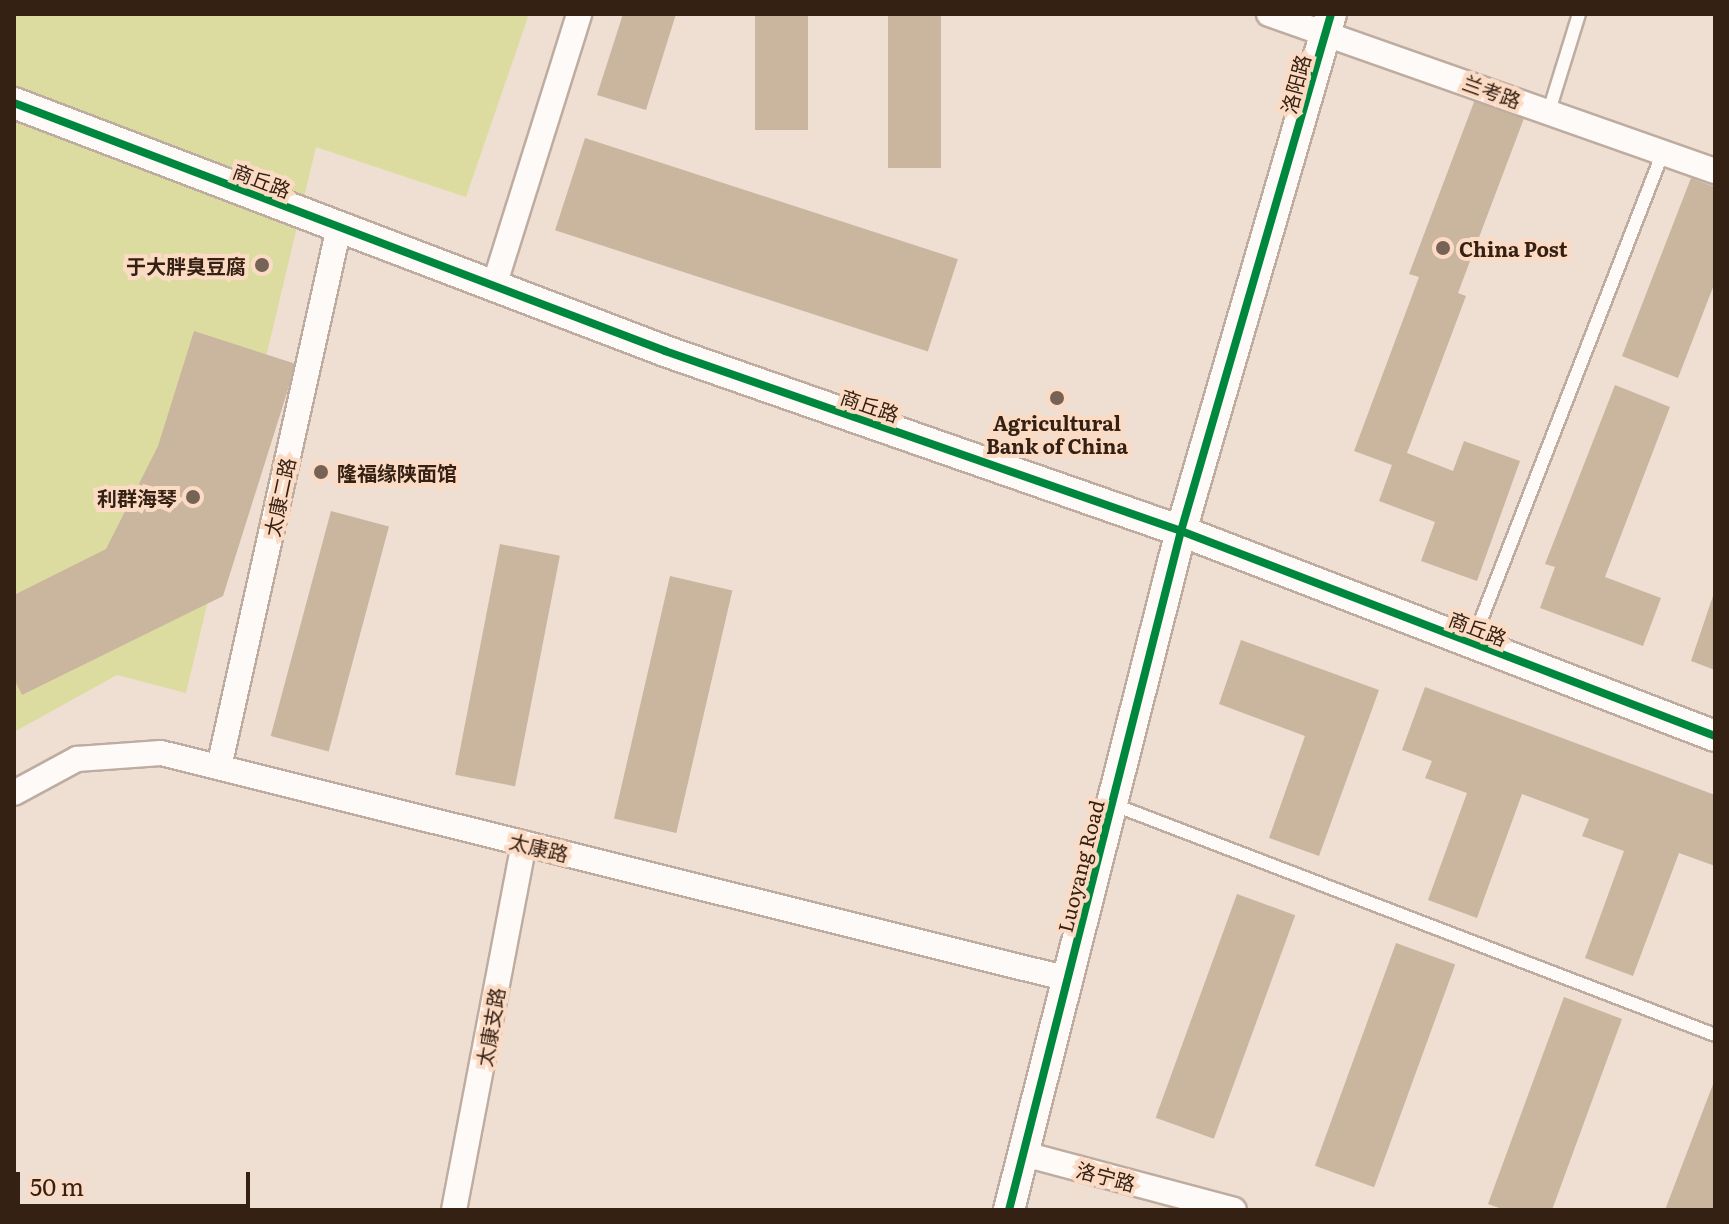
<!DOCTYPE html>
<html>
<head>
<meta charset="utf-8">
<style>
	body { margin:0 }
	#map { position:relative; width:1729px; height:1224px; overflow:hidden; background:#efded2; font-family:Literata,"Noto Sans SC",serif }
	div>[style] { position:absolute }
	.green>* { inset:0; background:#dcdca1 }
	.building>* { inset:0; background:#cab69f; transform-origin:0 0 }
	.roads { filter:drop-shadow(2px 0 #beaca0) drop-shadow(-2px 0 #beaca0) drop-shadow(0 2px #beaca0) drop-shadow(0 -2px #beaca0) }
	.service>* { height:12px; margin:-6px; padding:0 6px; transform-origin:6px; border-radius:6px; background:#fdfaf8 }
	.minor>* { height:24px; margin:-12px; padding:0 12px; transform-origin:12px; border-radius:12px; background:#fdfaf8 }
	.tertiary>* { height:30px; margin:-15px; padding:0 15px; transform-origin:15px; border-radius:15px; background:#fdfaf8 }
	.cycleway>* { height:8px; margin:-4px; padding:0 4px; transform-origin:4px; border-radius:4px; background:#00873e }
	.dots>* { width:22px; height:22px; translate:-50% -50%; box-sizing:border-box; border:4px solid #fcdbc5; border-radius:50% }
	span { translate:-50% -50%; white-space:nowrap; text-align:center; line-height:1.15; -webkit-text-stroke:8px #fcdbc5; paint-order:stroke }
	.street-label { font-size:20px; color:#352113 }
	.poi-label { font-size:20px; color:#352113; font-weight:700 }
	.left { translate:0 -50%; text-align:left }
	.right { translate:-100% -50%; text-align:right }
	.frame { position:absolute; inset:0; border:16px solid #352113; pointer-events:none }
	.scale { position:absolute; left:16px; top:1172px; width:234px; height:36px; box-sizing:border-box; border:4px solid #352113; border-top:0; padding-left:10px; font-size:24px; line-height:28px; white-space:nowrap; color:#352113; -webkit-text-stroke:6px #fcdbc5; paint-order:stroke }
</style>
</head>
<body>
<div id="map">
	<div class="green">
		<div style="clip-path:polygon(14px 14px,529px 14px,466px 197px,316px 147px,186px 693px,117px 675px,14px 732px)"></div>
	</div>
	<div class="building">
		<div style="clip-path:polygon(623px 14px,676px 14px,646px 110px,597px 95px)"></div>
		<div style="left:755px;top:14px;width:53px;height:116px"></div>
		<div style="left:888px;top:14px;width:53px;height:154px"></div>
		<div style="clip-path:polygon(1477px 94px,1526px 113px,1458px 293px,1466px 296px,1407px 453px,1453px 471px,1464px 441px,1520px 461px,1477px 581px,1421px 561px,1435px 522px,1379px 501px,1392px 465px,1354px 451px,1419px 277px,1409px 274px)"></div>
		<div style="left:585px;top:138px;width:392px;height:97px;rotate:18deg"></div>
		<div style="clip-path:polygon(1691px 178px,1715px 187px,1715px 282px,1678px 378px,1622px 356px)"></div>
		<div style="clip-path:polygon(194px 331px,296px 364px,223px 596px,22px 695px,14px 679px,14px 595px,106px 549px,158px 446px)"></div>
		<div style="clip-path:polygon(1615px 385px,1670px 407px,1605px 577px,1661px 598px,1643px 646px,1540px 608px,1555px 567px,1545px 564px)"></div>
		<div style="left:331px;top:511px;width:60px;height:233px;rotate:15deg"></div>
		<div style="left:500px;top:544px;width:61px;height:235px;rotate:11deg"></div>
		<div style="left:670px;top:576px;width:64px;height:249px;rotate:13deg"></div>
		<div style="clip-path:polygon(1715px 590px,1715px 670px,1691px 661px)"></div>
		<div style="clip-path:polygon(1241px 640px,1379px 690px,1319px 856px,1269px 838px,1305px 736px,1219px 704px)"></div>
		<div style="clip-path:polygon(1425px 687px,1715px 795px,1715px 866px,1679px 853px,1633px 976px,1585px 958px,1624px 851px,1582px 836px,1589px 819px,1522px 794px,1477px 918px,1428px 900px,1467px 793px,1425px 778px,1432px 761px,1402px 750px)"></div>
		<div style="left:1237px;top:894px;width:62px;height:238px;rotate:20deg"></div>
		<div style="left:1396px;top:943px;width:63px;height:237px;rotate:20deg"></div>
		<div style="clip-path:polygon(1564px 997px,1622px 1019px,1552px 1210px,1505px 1210px,1488px 1204px)"></div>
		<div style="clip-path:polygon(1715px 1079px,1715px 1210px,1665px 1210px)"></div>
	</div>
	<div class="roads">
		<div class="service">
			<div style="left:1549px;top:111px;width:102px;rotate:-72.8deg"></div>
			<div style="left:1472px;top:643px;width:527px;rotate:-68.74deg"></div>
			<div style="left:1112px;top:804px;width:646px;rotate:20.96deg"></div>
		</div>
		<div class="minor">
			<div style="left:1269px;top:14px;width:473px;rotate:19.4deg"></div>
			<div style="left:494px;top:286px;width:285px;rotate:-72.6deg"></div>
			<div style="left:219px;top:767px;width:553px;rotate:-77.47deg"></div>
			<div style="left:14px;top:793px;width:72px;rotate:-28.4deg"></div>
			<div style="left:77px;top:759px;width:84px;rotate:-4.1deg"></div>
			<div style="left:161px;top:753px;width:935px;rotate:13.99deg"></div>
			<div style="left:1024px;top:1154px;width:217px;rotate:14.9deg"></div>
			<div style="left:454px;top:1210px;width:373px;rotate:-79.2deg"></div>
		</div>
		<div class="tertiary">
			<div style="left:14px;top:103px;width:697px;rotate:20.85deg"></div>
			<div style="left:665px;top:351px;width:546px;rotate:19.23deg"></div>
			<div style="left:1181px;top:531px;width:572px;rotate:21deg"></div>
			<div style="left:1009px;top:1210px;width:700px;rotate:-75.79deg"></div>
			<div style="left:1181px;top:531px;width:538px;rotate:-73.82deg"></div>
		</div>
	</div>
	<div class="cycleway">
		<div style="left:14px;top:103px;width:697px;rotate:20.85deg"></div>
		<div style="left:665px;top:351px;width:546px;rotate:19.23deg"></div>
		<div style="left:1181px;top:531px;width:572px;rotate:21deg"></div>
		<div style="left:1009px;top:1210px;width:700px;rotate:-75.79deg"></div>
		<div style="left:1181px;top:531px;width:538px;rotate:-73.82deg"></div>
	</div>
	<div class="dots">
		<div style="left:1443px;top:248px;background:#766356"></div>
		<div style="left:262px;top:265px;background:#766356"></div>
		<div style="left:1057px;top:398px;background:#766356"></div>
		<div style="left:321px;top:472px;background:#766356"></div>
		<div style="left:193px;top:497px;background:#766356"></div>
	</div>
	<div class="street-label">
		<span style="left:1295px;top:84px;rotate:-75deg">洛阳路</span>
		<span style="left:1492px;top:91px;rotate:20deg">兰考路</span>
		<span style="left:262px;top:180px;rotate:21deg">商丘路</span>
		<span style="left:870px;top:405px;rotate:19deg">商丘路</span>
		<span style="left:279px;top:497px;rotate:-78deg">太康二路</span>
		<span style="left:1478px;top:628px;rotate:21deg">商丘路</span>
		<span style="left:539px;top:847px;rotate:14deg">太康路</span>
		<span style="left:1080px;top:866px;rotate:-76deg">Luoyang Road</span>
		<span style="left:490px;top:1027px;rotate:-80deg">太康支路</span>
		<span style="left:1106px;top:1176px;rotate:15deg">洛宁路</span>
	</div>
	<div class="poi-label">
		<span class="left" style="left:1459px;top:248px">China Post</span>
		<span class="right" style="left:246px;top:265px">于大胖臭豆腐</span>
		<span style="left:1057px;top:434px">Agricultural<br>Bank of China</span>
		<span class="left" style="left:337px;top:472px">隆福缘陕面馆</span>
		<span class="right" style="left:177px;top:497px">利群海琴</span>
	</div>
	<div class="frame"></div>
	<div class="scale">50 m</div>
</div>
</body>
</html>
